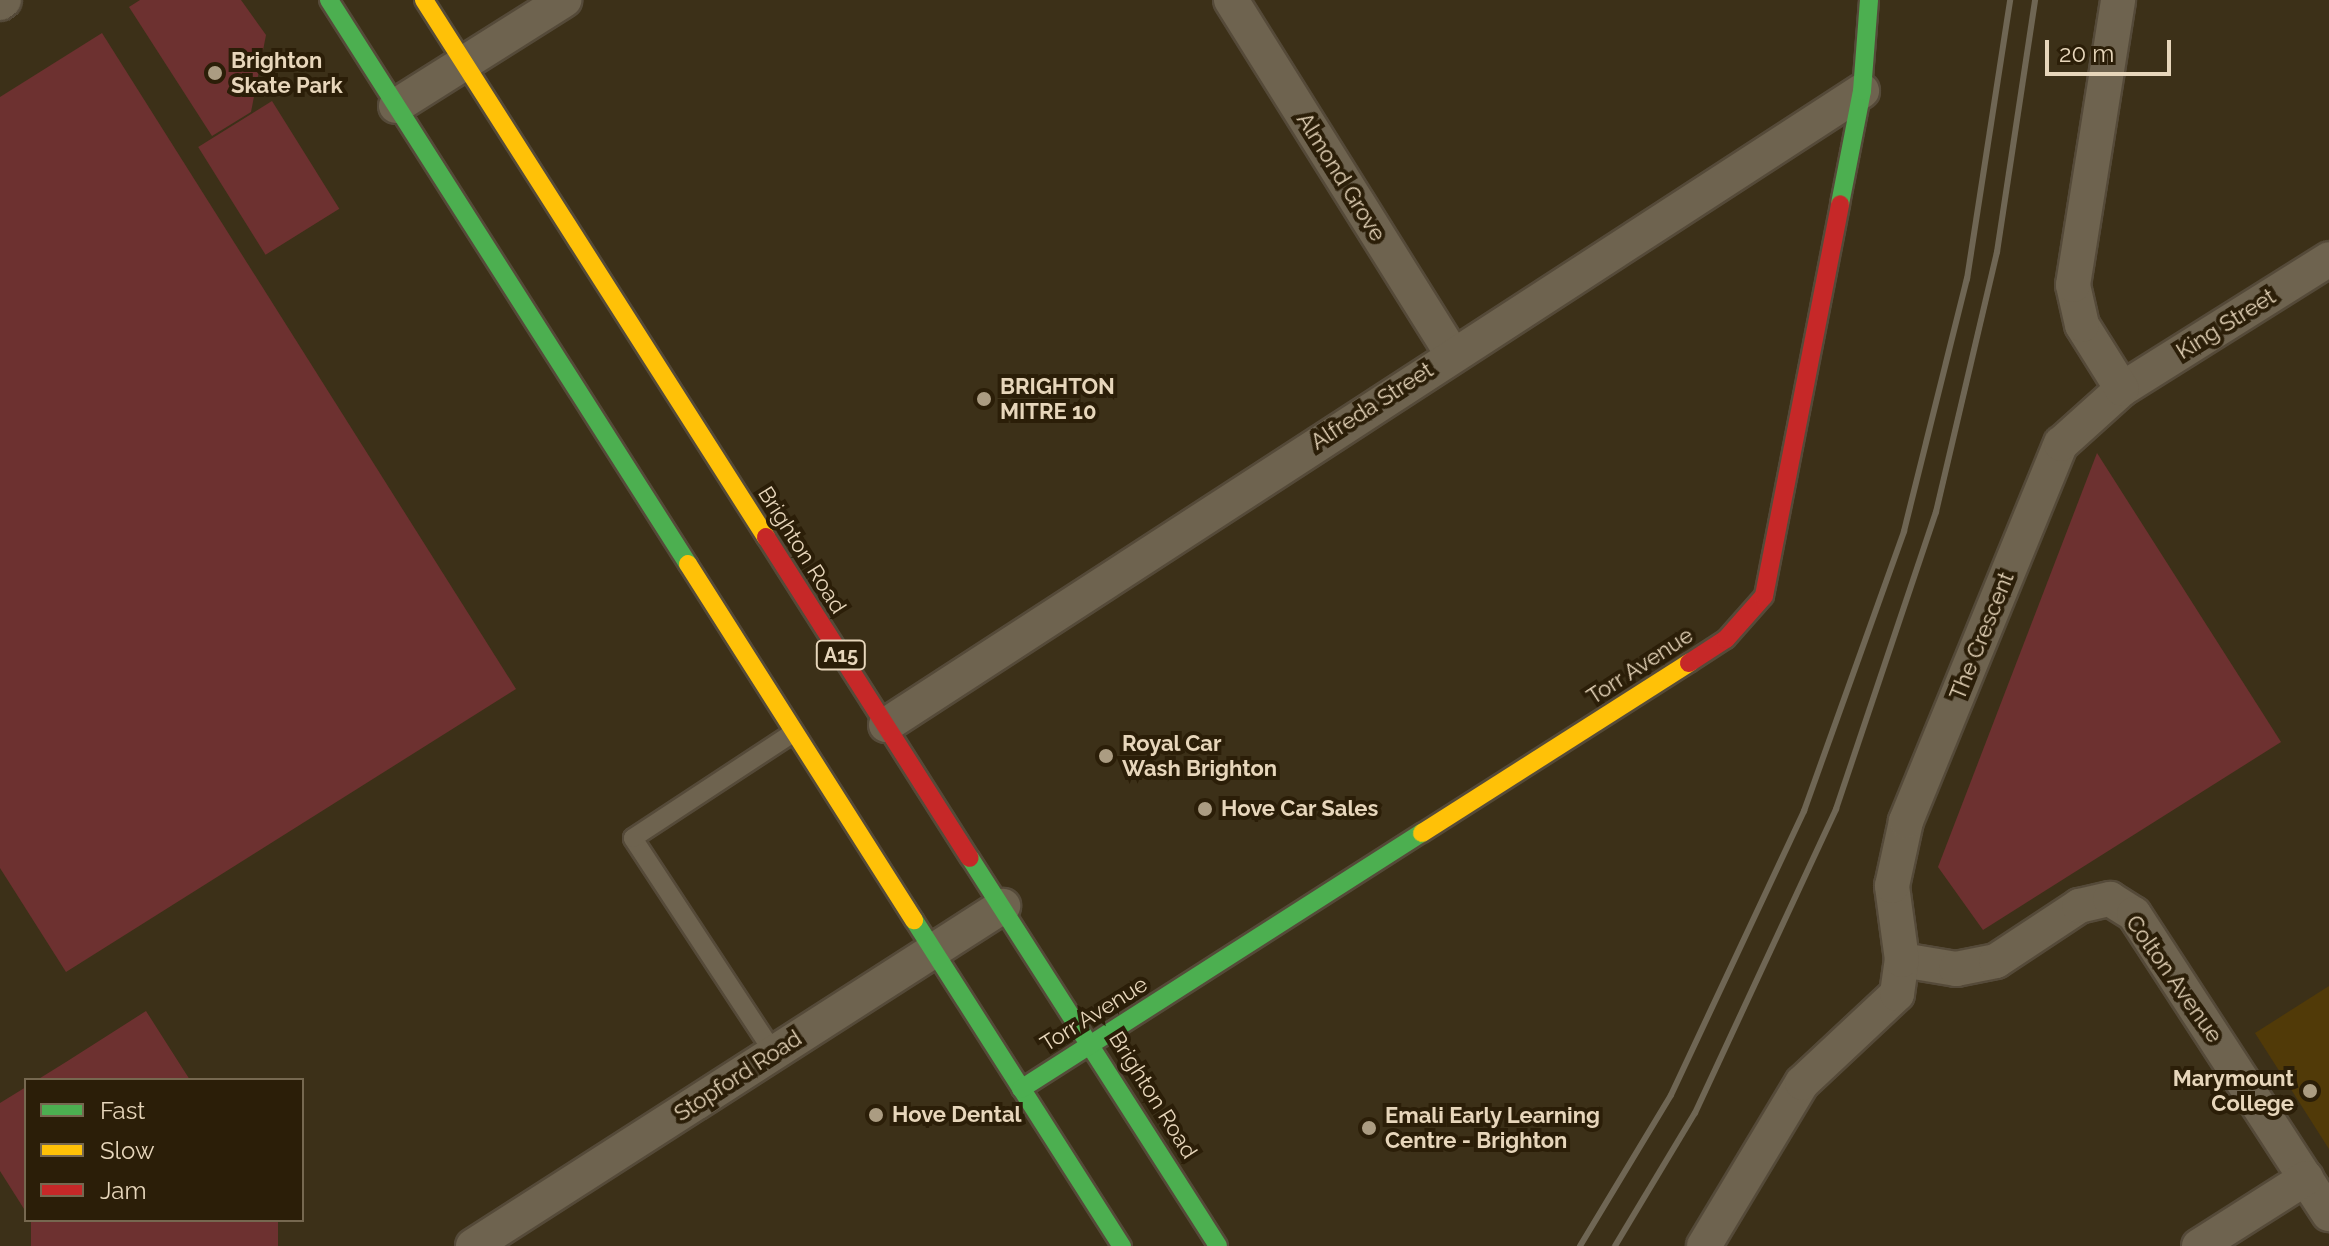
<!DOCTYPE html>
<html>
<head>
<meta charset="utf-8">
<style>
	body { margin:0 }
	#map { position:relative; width:2329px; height:1246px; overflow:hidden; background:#3c3018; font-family:Raleway,sans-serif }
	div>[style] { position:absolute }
	.built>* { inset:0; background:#513a08 }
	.green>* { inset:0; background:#6d3130; transform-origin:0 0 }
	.roads { filter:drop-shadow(2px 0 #554a39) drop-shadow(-2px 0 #554a39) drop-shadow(0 2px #554a39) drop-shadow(0 -2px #554a39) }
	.lane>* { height:18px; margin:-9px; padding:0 9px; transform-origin:9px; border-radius:9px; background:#6e634f }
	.street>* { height:34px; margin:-17px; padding:0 17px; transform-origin:17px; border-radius:17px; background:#6e634f }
	.fast>* { height:18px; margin:-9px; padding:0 9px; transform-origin:9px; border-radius:9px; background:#4caf50 }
	.slow>* { height:18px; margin:-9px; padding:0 9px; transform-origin:9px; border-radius:9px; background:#ffc107 }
	.jam>* { height:18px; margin:-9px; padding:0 9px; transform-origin:9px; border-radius:9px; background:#c62828 }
	.rail>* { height:6px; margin:-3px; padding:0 3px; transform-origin:3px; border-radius:3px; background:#6f6654 }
	.dots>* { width:22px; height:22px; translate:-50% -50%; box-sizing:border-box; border:4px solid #2b1e08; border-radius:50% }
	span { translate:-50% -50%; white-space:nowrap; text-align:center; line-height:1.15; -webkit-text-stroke:8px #2b1e08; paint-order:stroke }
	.shield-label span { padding:2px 6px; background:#2b1e08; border:2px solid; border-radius:6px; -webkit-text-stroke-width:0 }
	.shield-label { font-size:20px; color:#e7d6bb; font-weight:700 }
	.poi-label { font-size:22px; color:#e7d6bb; font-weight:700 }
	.left { translate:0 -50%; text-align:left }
	.right { translate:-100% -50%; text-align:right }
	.street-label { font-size:22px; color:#e7d6bb }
	.legend { position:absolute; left:24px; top:1078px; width:280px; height:144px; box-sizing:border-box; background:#2b1e08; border:2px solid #766850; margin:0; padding:10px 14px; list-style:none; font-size:24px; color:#e7d6bb }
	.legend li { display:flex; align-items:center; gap:16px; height:40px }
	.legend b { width:40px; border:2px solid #766850 }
	.scale { position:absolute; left:2045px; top:40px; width:126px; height:36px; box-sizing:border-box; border:4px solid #e7d6bb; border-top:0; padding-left:10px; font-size:24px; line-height:28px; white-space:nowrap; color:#e7d6bb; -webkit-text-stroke:6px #2b1e08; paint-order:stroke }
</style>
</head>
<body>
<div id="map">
	<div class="built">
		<div style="clip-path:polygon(2329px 986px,2329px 1149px,2255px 1033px)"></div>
	</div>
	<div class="green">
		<div style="clip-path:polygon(140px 0,241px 0,266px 35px,251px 112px,212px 136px,129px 7px)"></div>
		<div style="clip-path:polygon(102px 33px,516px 689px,66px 972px,0 868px,0 97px)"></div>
		<div style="left:272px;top:101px;width:127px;height:87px;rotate:58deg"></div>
		<div style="clip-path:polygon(2097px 453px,2281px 742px,1983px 930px,1938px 867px)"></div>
		<div style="clip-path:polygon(146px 1011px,190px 1080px,37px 1080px,66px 1062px)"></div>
		<div style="clip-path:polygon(26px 1087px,26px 1212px,0 1171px,0 1103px)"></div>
		<div style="left:31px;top:1220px;width:247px;height:31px"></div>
	</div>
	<div class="roads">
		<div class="lane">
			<div style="left:774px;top:1053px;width:257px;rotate:-123.3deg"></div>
			<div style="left:633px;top:838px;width:191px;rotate:-33.3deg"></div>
		</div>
		<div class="street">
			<div style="left:1231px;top:0;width:417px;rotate:58deg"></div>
			<div style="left:0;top:3px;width:5px;rotate:-37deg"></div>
			<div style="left:396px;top:106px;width:199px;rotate:-32.2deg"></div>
			<div style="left:2122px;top:389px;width:244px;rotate:-32.1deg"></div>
			<div style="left:886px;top:725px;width:1164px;rotate:-33.01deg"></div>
			<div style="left:1902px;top:960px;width:55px;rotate:9.5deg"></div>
			<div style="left:1956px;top:969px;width:41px;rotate:-11.3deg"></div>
			<div style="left:1996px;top:961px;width:100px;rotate:-33.5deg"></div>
			<div style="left:2079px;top:906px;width:32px;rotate:-13deg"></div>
			<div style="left:2110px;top:899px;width:28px;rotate:32deg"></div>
			<div style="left:2134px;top:914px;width:358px;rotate:57deg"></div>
			<div style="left:473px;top:1246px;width:630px;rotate:-32.68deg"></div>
			<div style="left:1704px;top:1246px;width:190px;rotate:-59deg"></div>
			<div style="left:1802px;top:1083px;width:130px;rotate:-43.1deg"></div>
			<div style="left:1897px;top:994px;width:34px;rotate:-82deg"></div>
			<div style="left:1902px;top:960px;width:75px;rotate:-97.7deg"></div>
			<div style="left:1892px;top:886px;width:66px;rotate:-77.8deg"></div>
			<div style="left:1906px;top:821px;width:408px;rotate:-67.7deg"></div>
			<div style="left:2061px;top:444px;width:82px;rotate:-42deg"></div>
			<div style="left:2122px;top:389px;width:75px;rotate:-122deg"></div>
			<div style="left:2082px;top:325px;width:41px;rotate:-102.7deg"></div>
			<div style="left:2073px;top:285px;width:289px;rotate:-81deg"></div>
			<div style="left:2199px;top:1246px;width:127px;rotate:-32.4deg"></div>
		</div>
		<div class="fast">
			<div style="left:329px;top:0;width:669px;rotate:57.52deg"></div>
			<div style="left:1840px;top:204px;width:115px;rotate:-79deg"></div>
			<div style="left:1862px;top:91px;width:91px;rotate:-85.6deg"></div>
			<div style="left:970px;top:858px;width:460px;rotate:57.4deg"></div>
			<div style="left:914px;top:920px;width:387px;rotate:57.5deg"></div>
			<div style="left:1021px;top:1089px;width:476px;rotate:-32.6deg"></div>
		</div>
		<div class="slow">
			<div style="left:424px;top:0;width:637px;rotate:57.51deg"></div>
			<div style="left:688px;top:564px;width:422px;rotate:57.6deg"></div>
			<div style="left:1422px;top:833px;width:317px;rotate:-32.5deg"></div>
		</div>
		<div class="jam">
			<div style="left:766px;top:537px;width:380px;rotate:57.6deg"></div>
			<div style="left:1689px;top:663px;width:44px;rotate:-33deg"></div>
			<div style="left:1726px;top:639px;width:57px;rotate:-48.5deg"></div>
			<div style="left:1764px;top:596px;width:399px;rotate:-79deg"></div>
		</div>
	</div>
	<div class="rail">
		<div style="left:1580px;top:1246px;width:176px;rotate:-58.9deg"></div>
		<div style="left:1671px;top:1095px;width:314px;rotate:-64.9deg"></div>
		<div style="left:1804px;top:811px;width:297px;rotate:-70.3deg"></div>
		<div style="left:1904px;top:531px;width:260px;rotate:-76deg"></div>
		<div style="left:1967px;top:279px;width:282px;rotate:-81.2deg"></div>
		<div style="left:1615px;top:1246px;width:155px;rotate:-59deg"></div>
		<div style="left:1695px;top:1113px;width:335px;rotate:-65.1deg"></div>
		<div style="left:1836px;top:809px;width:313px;rotate:-71.4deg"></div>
		<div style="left:1936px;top:512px;width:267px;rotate:-76.8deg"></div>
		<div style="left:1997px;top:252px;width:255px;rotate:-81.4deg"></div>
	</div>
	<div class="dots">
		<div style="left:215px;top:73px;background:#ab9c82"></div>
		<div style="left:984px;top:399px;background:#ab9c82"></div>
		<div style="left:1106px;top:756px;background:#ab9c82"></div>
		<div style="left:1205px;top:809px;background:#ab9c82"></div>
		<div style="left:2310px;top:1091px;background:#ab9c82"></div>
		<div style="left:876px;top:1115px;background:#ab9c82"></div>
		<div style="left:1369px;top:1128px;background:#ab9c82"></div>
	</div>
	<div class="shield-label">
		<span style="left:841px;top:655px">A15</span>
	</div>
	<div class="poi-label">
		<span class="left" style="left:231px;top:73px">Brighton<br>Skate Park</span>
		<span class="left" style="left:1000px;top:399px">BRIGHTON<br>MITRE 10</span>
		<span class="left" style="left:1122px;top:756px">Royal Car<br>Wash Brighton</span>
		<span class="left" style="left:1221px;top:809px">Hove Car Sales</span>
		<span class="right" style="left:2294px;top:1091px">Marymount<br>College</span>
		<span class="left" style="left:892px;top:1115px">Hove Dental</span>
		<span class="left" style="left:1385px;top:1128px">Emali Early Learning<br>Centre - Brighton</span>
	</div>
	<div class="street-label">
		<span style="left:1341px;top:177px;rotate:58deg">Almond Grove</span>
		<span style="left:2226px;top:324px;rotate:-32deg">King Street</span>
		<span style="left:1372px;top:406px;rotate:-33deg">Alfreda Street</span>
		<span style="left:802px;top:550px;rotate:58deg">Brighton Road</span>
		<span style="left:1982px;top:636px;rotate:-68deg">The Crescent</span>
		<span style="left:1640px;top:666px;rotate:-33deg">Torr Avenue</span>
		<span style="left:2174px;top:979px;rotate:55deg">Colton Avenue</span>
		<span style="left:1094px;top:1014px;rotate:-32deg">Torr Avenue</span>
		<span style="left:738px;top:1076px;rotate:-33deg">Stopford Road</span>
		<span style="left:1153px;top:1095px;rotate:58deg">Brighton Road</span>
	</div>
	<ul class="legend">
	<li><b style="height:10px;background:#4caf50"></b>Fast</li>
	<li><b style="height:10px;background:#ffc107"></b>Slow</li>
	<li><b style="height:10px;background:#c62828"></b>Jam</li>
	</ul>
	<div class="scale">20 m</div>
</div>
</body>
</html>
